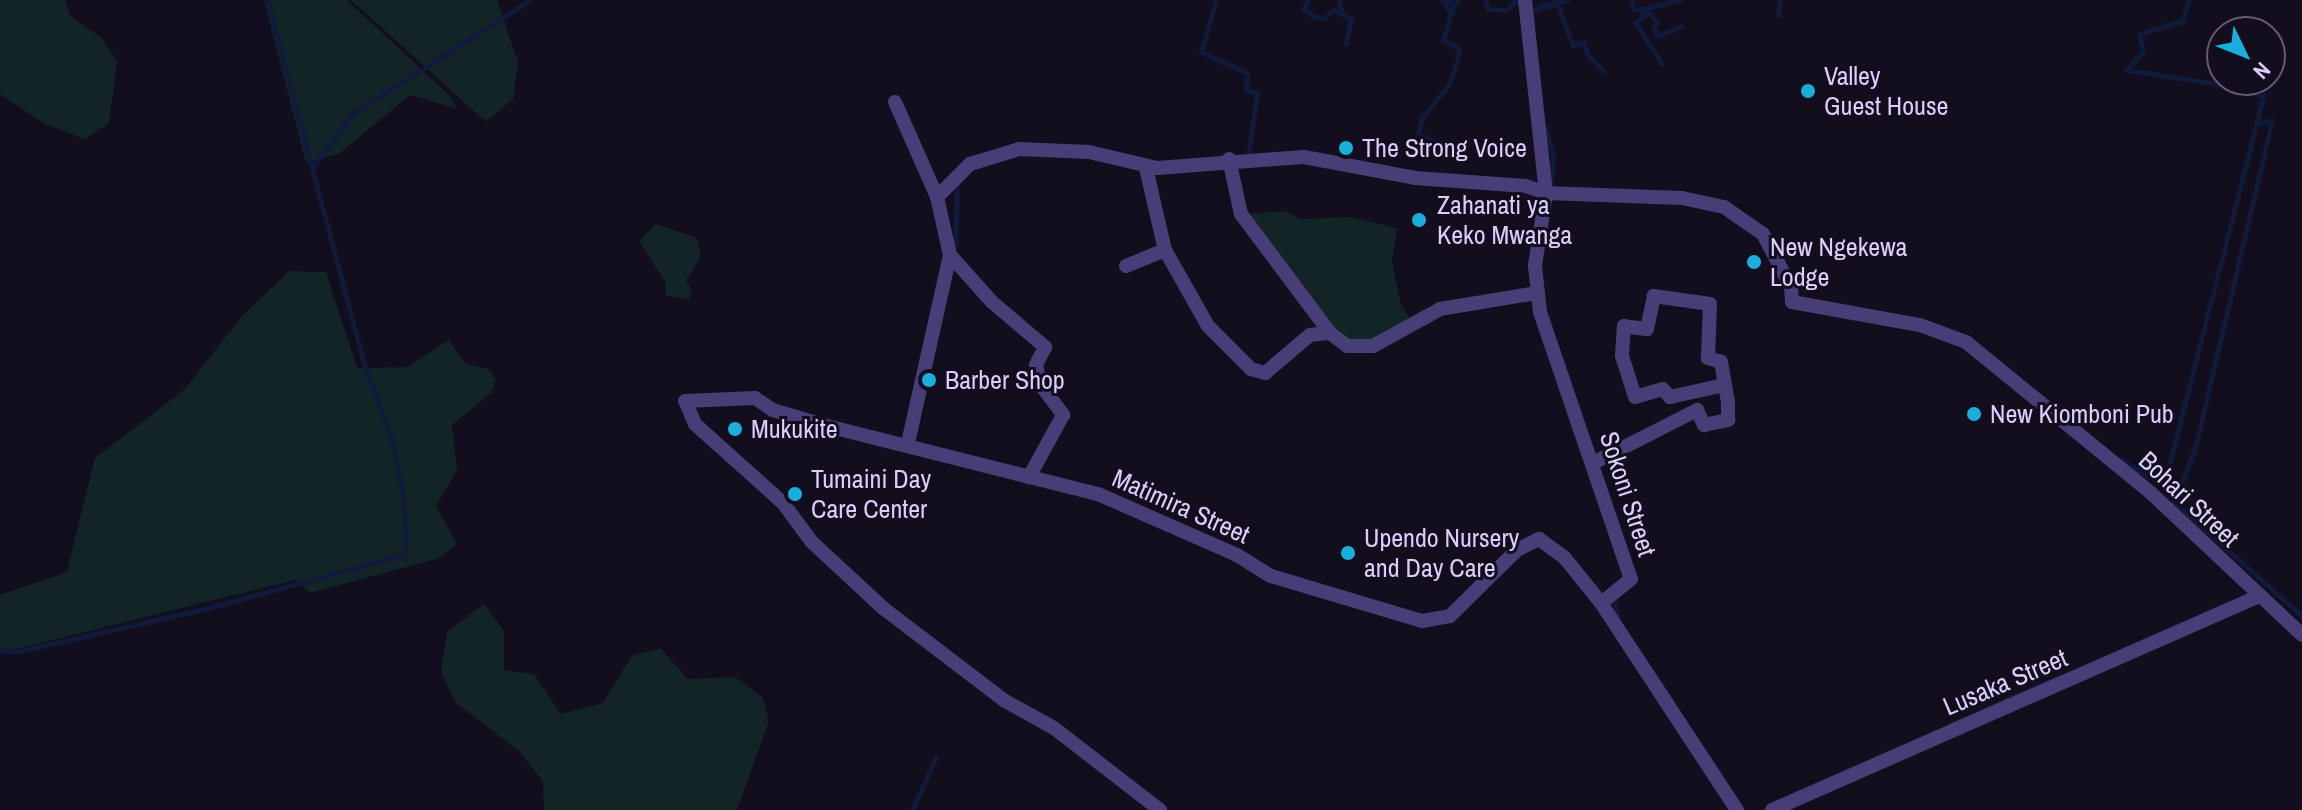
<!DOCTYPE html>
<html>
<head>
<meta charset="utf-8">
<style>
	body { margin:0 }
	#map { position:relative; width:2302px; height:810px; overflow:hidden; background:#130e1d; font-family:"Archivo Narrow",sans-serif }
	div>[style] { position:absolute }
	.green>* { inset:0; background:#122426 }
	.stream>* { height:5px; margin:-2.5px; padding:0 2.5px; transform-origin:2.5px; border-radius:2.5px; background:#101a3a }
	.street>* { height:14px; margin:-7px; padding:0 7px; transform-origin:7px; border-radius:7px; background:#483e77 }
	.dots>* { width:22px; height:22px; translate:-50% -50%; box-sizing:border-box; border:4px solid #130e1d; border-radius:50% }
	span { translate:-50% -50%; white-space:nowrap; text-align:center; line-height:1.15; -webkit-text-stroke:6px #130e1d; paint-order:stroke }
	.poi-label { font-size:26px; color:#dacffa }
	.left { translate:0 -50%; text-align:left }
	.street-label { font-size:26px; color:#dacffa }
	.north { position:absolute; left:2206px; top:16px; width:80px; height:80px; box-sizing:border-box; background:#130e1d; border:2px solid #635b75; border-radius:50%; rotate:133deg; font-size:22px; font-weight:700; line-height:32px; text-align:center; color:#dacffa }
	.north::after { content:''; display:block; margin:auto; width:28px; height:36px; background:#19aedc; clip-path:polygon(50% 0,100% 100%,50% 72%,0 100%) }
</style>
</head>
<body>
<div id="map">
	<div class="green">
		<div style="clip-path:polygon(0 0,65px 0,70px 16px,102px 38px,117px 62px,109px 123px,85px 139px,45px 124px,0 94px)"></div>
		<div style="clip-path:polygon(264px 0,347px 0,448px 94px,458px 109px,410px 95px,340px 153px,306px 163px)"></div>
		<div style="clip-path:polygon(351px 0,497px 0,518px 62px,513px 99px,486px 122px)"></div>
		<div style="clip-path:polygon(1286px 211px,1300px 219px,1349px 217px,1397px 228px,1392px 262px,1401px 305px,1410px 318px,1376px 341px,1349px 342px,1333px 328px,1244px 214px)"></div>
		<div style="clip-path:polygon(655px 224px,697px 238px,701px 257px,686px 280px,692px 291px,689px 299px,666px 296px,665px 282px,639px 241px)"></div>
		<div style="clip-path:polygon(289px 271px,326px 272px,357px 368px,407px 367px,449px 340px,466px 364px,488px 369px,496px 379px,491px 393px,452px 425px,457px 470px,436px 506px,457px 544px,440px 558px,310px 593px,296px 580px,0 653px,0 595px,67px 572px,95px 458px,185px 389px,241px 317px)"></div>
		<div style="clip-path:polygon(484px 604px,504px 631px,504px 670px,534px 674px,561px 714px,603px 703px,632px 655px,661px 649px,688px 679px,735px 677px,763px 698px,769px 721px,737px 810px,544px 810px,543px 782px,520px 752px,455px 702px,441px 672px,447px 632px)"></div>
	</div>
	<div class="stream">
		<div style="left:1216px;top:0;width:54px;rotate:106.1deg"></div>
		<div style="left:1201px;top:52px;width:51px;rotate:24.5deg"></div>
		<div style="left:1247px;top:73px;width:17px;rotate:93deg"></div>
		<div style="left:1246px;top:90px;width:11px;rotate:15deg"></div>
		<div style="left:1257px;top:93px;width:66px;rotate:97.9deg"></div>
		<div style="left:1308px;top:0;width:10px;rotate:119deg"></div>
		<div style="left:1303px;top:9px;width:14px;rotate:34deg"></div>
		<div style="left:1315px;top:17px;width:10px;rotate:6deg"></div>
		<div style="left:1325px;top:18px;width:12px;rotate:-48deg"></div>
		<div style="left:1333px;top:9px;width:21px;rotate:28deg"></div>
		<div style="left:1339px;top:0;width:10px;rotate:79deg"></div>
		<div style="left:1442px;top:0;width:18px;rotate:56deg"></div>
		<div style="left:1444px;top:0;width:11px;rotate:27deg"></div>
		<div style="left:1454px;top:5px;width:6px;rotate:-51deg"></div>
		<div style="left:1485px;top:0;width:9px;rotate:72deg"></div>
		<div style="left:1488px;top:9px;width:18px;rotate:3deg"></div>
		<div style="left:1506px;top:10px;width:11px;rotate:-45deg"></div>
		<div style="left:1514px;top:2px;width:8px;rotate:7deg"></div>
		<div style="left:1632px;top:0;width:9px;rotate:84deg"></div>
		<div style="left:1633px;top:9px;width:15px"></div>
		<div style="left:1648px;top:9px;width:8px;rotate:173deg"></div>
		<div style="left:1640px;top:10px;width:5px;rotate:68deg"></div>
		<div style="left:1642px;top:15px;width:7px;rotate:-16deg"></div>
		<div style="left:1649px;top:13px;width:17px;rotate:147deg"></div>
		<div style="left:1635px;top:22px;width:50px;rotate:57.3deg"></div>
		<div style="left:1529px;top:1px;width:24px;rotate:81deg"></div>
		<div style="left:1540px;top:6px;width:23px;rotate:-15deg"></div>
		<div style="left:1558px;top:7px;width:41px;rotate:68.5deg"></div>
		<div style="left:1573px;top:45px;width:11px;rotate:-15deg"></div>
		<div style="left:1584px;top:42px;width:12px;rotate:76deg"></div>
		<div style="left:1587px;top:54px;width:24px;rotate:45deg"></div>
		<div style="left:1647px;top:8px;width:34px;rotate:-14deg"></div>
		<div style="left:1533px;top:10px;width:36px;rotate:-16deg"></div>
		<div style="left:1649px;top:13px;width:13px;rotate:51deg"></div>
		<div style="left:1657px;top:23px;width:6px;rotate:129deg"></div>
		<div style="left:1653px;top:28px;width:9px;rotate:58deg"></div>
		<div style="left:1658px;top:36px;width:25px;rotate:-23deg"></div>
		<div style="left:1778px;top:15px;width:15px;rotate:-82deg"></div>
		<div style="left:1346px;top:44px;width:26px;rotate:-79deg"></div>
		<div style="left:2256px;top:124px;width:16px;rotate:-14deg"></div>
		<div style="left:2272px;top:120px;width:338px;rotate:103.2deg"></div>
		<div style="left:2195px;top:449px;width:57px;rotate:111.6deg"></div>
		<div style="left:2174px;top:502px;width:171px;rotate:41.7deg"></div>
		<div style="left:1545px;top:126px;width:29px;rotate:74deg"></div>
		<div style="left:1553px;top:154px;width:29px;rotate:94deg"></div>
		<div style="left:1435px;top:143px;width:20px;rotate:-150deg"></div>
		<div style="left:1418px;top:133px;width:16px;rotate:-76deg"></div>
		<div style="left:1422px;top:117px;width:40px;rotate:-50deg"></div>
		<div style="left:1448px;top:86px;width:25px;rotate:-69deg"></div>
		<div style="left:1457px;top:63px;width:15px;rotate:-82deg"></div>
		<div style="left:1459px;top:48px;width:18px;rotate:-153deg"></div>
		<div style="left:1443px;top:40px;width:37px;rotate:-73deg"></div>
		<div style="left:313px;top:167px;width:66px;rotate:-53.7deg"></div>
		<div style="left:352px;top:114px;width:211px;rotate:-32.6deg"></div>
		<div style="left:955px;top:247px;width:65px;rotate:-88.2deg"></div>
		<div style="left:2122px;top:460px;width:31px;rotate:32deg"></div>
		<div style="left:2148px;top:476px;width:13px;rotate:-4deg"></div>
		<div style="left:2161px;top:475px;width:16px;rotate:-55deg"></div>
		<div style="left:2170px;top:462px;width:378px;rotate:-75.7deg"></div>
		<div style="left:2263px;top:96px;width:39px;rotate:-163deg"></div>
		<div style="left:2226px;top:85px;width:101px;rotate:-171.5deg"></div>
		<div style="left:2126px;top:70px;width:25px;rotate:-48deg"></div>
		<div style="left:2143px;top:51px;width:17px;rotate:-103deg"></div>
		<div style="left:2139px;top:34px;width:45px;rotate:-16.8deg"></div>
		<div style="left:2182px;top:21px;width:22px;rotate:-72deg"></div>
		<div style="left:1614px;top:601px;width:17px;rotate:77deg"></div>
		<div style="left:0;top:650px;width:16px;rotate:7deg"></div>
		<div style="left:16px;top:652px;width:197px;rotate:-12.9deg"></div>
		<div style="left:208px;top:608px;width:204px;rotate:-15.3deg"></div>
		<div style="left:405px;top:554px;width:56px;rotate:-91deg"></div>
		<div style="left:404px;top:498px;width:59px;rotate:-101.7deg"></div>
		<div style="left:392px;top:440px;width:81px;rotate:-110.2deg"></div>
		<div style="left:364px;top:364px;width:377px;rotate:-104.9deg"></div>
		<div style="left:1949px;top:725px;width:122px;rotate:-23.6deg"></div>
		<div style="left:912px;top:810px;width:58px;rotate:-65.6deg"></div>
	</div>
	<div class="street">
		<div style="left:1525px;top:0;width:194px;rotate:83.8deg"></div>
		<div style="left:1546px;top:193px;width:74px;rotate:98.6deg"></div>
		<div style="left:1535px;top:266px;width:46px;rotate:83.8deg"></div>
		<div style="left:1540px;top:312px;width:282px;rotate:71.2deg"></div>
		<div style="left:1631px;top:579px;width:38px;rotate:141deg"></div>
		<div style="left:1601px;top:603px;width:248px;rotate:56.7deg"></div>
		<div style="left:895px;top:102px;width:104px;rotate:66.1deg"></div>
		<div style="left:937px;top:197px;width:59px;rotate:77.4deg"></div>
		<div style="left:950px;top:255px;width:193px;rotate:102.6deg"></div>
		<div style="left:1229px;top:159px;width:56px;rotate:77.7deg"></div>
		<div style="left:1241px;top:214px;width:149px;rotate:53.2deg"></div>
		<div style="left:1146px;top:168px;width:84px;rotate:77deg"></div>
		<div style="left:937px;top:197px;width:47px;rotate:-45deg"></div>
		<div style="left:970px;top:164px;width:51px;rotate:-17deg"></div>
		<div style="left:1019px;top:149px;width:70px;rotate:2.5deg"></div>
		<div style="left:1089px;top:152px;width:70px;rotate:13.2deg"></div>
		<div style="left:1157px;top:168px;width:147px;rotate:-4.3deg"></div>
		<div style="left:1304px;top:157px;width:113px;rotate:10.7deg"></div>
		<div style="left:1415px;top:178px;width:111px;rotate:4.1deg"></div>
		<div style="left:1526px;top:186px;width:21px;rotate:19deg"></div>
		<div style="left:1546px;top:193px;width:136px;rotate:2.1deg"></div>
		<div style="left:1682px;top:198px;width:43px;rotate:12.1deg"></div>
		<div style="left:1724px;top:207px;width:47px;rotate:34.7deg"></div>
		<div style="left:1763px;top:234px;width:60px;rotate:62.2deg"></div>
		<div style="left:1791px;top:287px;width:15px;rotate:86deg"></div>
		<div style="left:1792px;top:302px;width:130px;rotate:10.2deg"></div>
		<div style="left:1920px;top:325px;width:49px;rotate:20.3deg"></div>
		<div style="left:1966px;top:342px;width:239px;rotate:39.2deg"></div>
		<div style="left:2151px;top:493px;width:207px;rotate:43.2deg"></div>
		<div style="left:950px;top:255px;width:63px;rotate:48.2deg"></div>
		<div style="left:992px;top:302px;width:70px;rotate:40.3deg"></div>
		<div style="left:1045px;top:347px;width:20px;rotate:117deg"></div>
		<div style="left:1036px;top:365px;width:19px;rotate:78deg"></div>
		<div style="left:1040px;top:384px;width:39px;rotate:53deg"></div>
		<div style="left:1063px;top:415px;width:71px;rotate:118.7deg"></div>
		<div style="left:1126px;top:266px;width:42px;rotate:-22.3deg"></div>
		<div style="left:1165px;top:250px;width:87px;rotate:60.5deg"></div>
		<div style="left:1208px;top:326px;width:61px;rotate:45deg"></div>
		<div style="left:1251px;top:369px;width:15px;rotate:16deg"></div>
		<div style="left:1265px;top:373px;width:59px;rotate:-40.2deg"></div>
		<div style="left:1310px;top:335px;width:20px;rotate:-6deg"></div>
		<div style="left:1330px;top:333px;width:21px;rotate:37deg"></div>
		<div style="left:1347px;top:346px;width:26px"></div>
		<div style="left:1373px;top:346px;width:77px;rotate:-28.9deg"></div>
		<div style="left:1440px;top:309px;width:98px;rotate:-9.4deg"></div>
		<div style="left:1593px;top:463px;width:117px;rotate:-27deg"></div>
		<div style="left:1697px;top:410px;width:17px;rotate:65deg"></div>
		<div style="left:1704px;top:425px;width:25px;rotate:-12deg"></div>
		<div style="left:1728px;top:420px;width:18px;rotate:-90deg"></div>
		<div style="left:1728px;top:402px;width:41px;rotate:-99.9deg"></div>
		<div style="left:1721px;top:362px;width:14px;rotate:-163deg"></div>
		<div style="left:1708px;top:358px;width:54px;rotate:-87.9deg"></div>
		<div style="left:1710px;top:304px;width:57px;rotate:-171.9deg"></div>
		<div style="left:1654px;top:296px;width:34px;rotate:102deg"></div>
		<div style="left:1647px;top:329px;width:23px;rotate:-173deg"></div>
		<div style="left:1624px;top:326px;width:30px;rotate:94deg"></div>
		<div style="left:1622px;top:356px;width:43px;rotate:72.4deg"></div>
		<div style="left:1635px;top:397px;width:29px;rotate:-16deg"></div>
		<div style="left:1663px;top:389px;width:11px;rotate:49deg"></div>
		<div style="left:1670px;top:397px;width:55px;rotate:-12.5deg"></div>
		<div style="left:1160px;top:810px;width:134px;rotate:-142.3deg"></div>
		<div style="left:1054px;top:728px;width:56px;rotate:-151.1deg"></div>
		<div style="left:1005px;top:701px;width:153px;rotate:-142.7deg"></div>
		<div style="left:883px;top:608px;width:98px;rotate:-137.1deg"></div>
		<div style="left:811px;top:541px;width:47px;rotate:-126.4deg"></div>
		<div style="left:783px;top:503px;width:118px;rotate:-138.1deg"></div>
		<div style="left:695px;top:424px;width:25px;rotate:-113deg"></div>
		<div style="left:685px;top:401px;width:70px;rotate:-2.5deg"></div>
		<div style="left:755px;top:398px;width:22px;rotate:34deg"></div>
		<div style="left:773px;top:410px;width:52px;rotate:16.7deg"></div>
		<div style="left:823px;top:425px;width:284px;rotate:14.1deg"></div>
		<div style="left:1098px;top:494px;width:152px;rotate:23.7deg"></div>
		<div style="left:1237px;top:555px;width:40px;rotate:32deg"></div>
		<div style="left:1271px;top:576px;width:158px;rotate:16.6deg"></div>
		<div style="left:1422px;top:621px;width:28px;rotate:-10deg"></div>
		<div style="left:1450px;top:616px;width:94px;rotate:-44.6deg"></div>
		<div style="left:1517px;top:550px;width:25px;rotate:-27deg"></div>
		<div style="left:1539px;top:539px;width:31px;rotate:36deg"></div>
		<div style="left:1564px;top:557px;width:59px;rotate:51.2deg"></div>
		<div style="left:1772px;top:810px;width:530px;rotate:-23.71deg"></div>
	</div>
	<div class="dots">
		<div style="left:1808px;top:91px;background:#19aedc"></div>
		<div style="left:1346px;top:148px;background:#19aedc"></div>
		<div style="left:1419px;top:220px;background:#19aedc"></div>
		<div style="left:1754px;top:262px;background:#19aedc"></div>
		<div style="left:929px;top:380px;background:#19aedc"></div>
		<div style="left:1974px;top:414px;background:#19aedc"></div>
		<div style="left:735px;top:429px;background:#19aedc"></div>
		<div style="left:795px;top:494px;background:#19aedc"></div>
		<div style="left:1348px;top:553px;background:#19aedc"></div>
	</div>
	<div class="poi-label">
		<span class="left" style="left:1824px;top:91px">Valley<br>Guest House</span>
		<span class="left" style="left:1362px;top:148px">The Strong Voice</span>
		<span class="left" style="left:1437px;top:220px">Zahanati ya<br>Keko Mwanga</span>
		<span class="left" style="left:1770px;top:262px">New Ngekewa<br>Lodge</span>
		<span class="left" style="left:945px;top:380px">Barber Shop</span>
		<span class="left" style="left:1990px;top:414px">New Kiomboni Pub</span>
		<span class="left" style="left:751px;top:429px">Mukukite</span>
		<span class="left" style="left:811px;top:494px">Tumaini Day<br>Care Center</span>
		<span class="left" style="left:1364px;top:553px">Upendo Nursery<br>and Day Care</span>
	</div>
	<div class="street-label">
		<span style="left:1628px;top:494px;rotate:72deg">Sokoni Street</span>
		<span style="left:2189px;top:499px;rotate:43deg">Bohari Street</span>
		<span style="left:1181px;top:506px;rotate:24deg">Matimira Street</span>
		<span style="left:2005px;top:682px;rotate:-23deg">Lusaka Street</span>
	</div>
	<div class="north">N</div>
</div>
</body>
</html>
